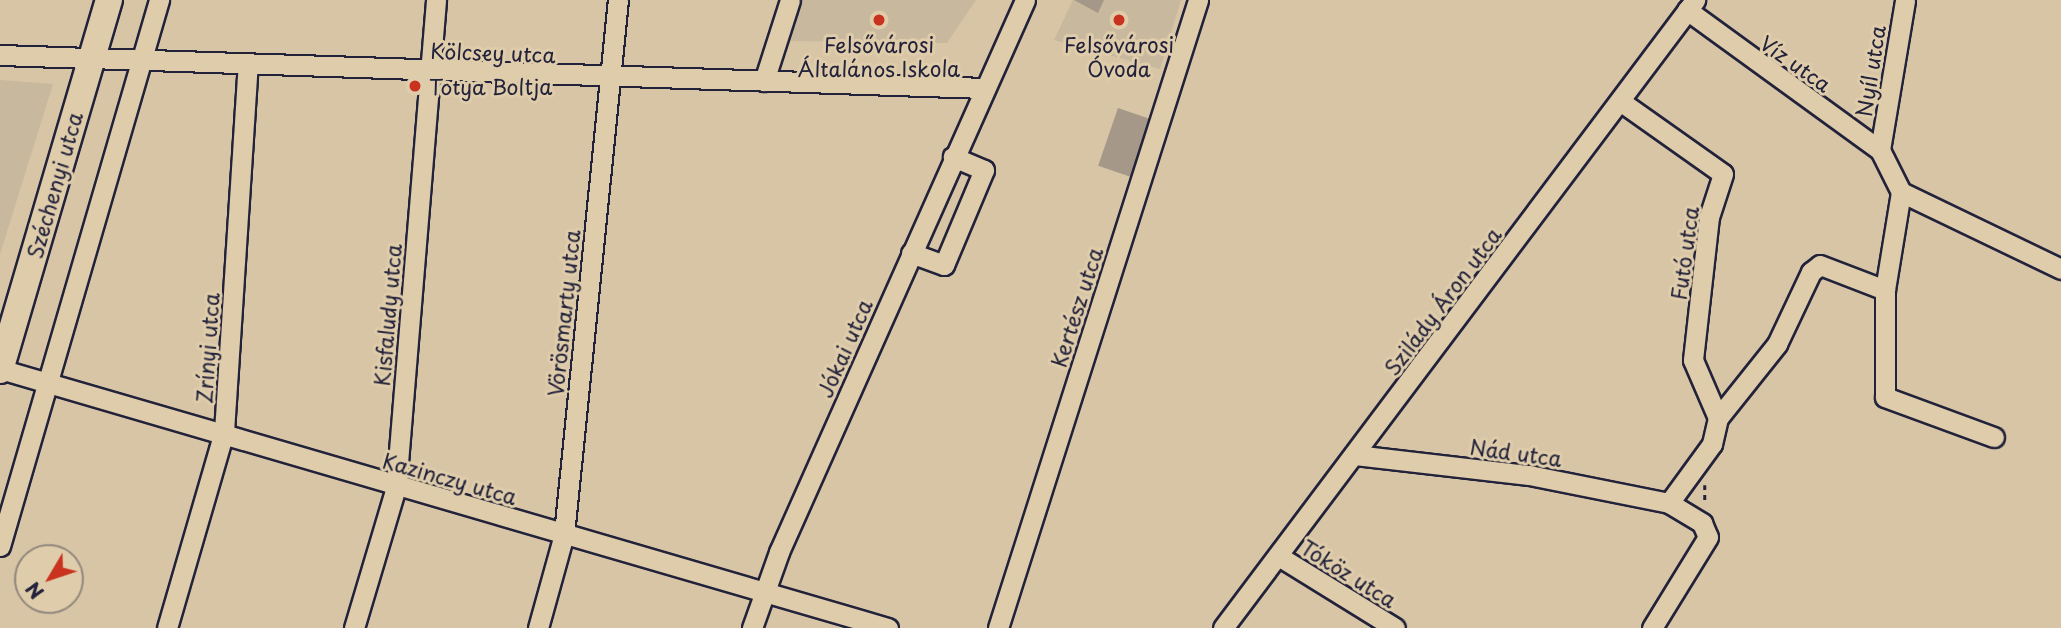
<!DOCTYPE html>
<html>
<head>
<meta charset="utf-8">
<style>
	body { margin:0 }
	#map { position:relative; width:2061px; height:628px; overflow:hidden; background:#d7c5a6; font-family:"Playpen Sans",sans-serif }
	div>[style] { position:absolute }
	.built>* { inset:0; background:#c8b89d }
	.building>* { inset:0; background:#a59888; transform-origin:0 0 }
	.path>* { height:2.5px; margin-top:-1.25px; transform-origin:0; background:repeating-linear-gradient(90deg,#22223b 0 5px,transparent 0 10px) }
	.roads { filter:drop-shadow(2px 0 #22223b) drop-shadow(-2px 0 #22223b) drop-shadow(0 2px #22223b) drop-shadow(0 -2px #22223b) }
	.minor>* { height:19px; margin:-9.5px; padding:0 9.5px; transform-origin:9.5px; border-radius:9.5px; background:#dfccaa }
	.major>* { height:26px; margin:-13px; padding:0 13px; transform-origin:13px; border-radius:13px; background:#dfccaa }
	.dots>* { width:19px; height:19px; translate:-50% -50%; box-sizing:border-box; border:4px solid #dfccaa; border-radius:50% }
	span { translate:-50% -50%; white-space:nowrap; text-align:center; line-height:1.15; -webkit-text-stroke:6px #dfccaa; paint-order:stroke }
	.poi-label { font-size:21px; color:#22223b }
	.left { translate:0 -50%; text-align:left }
	.street-label { font-size:21px; color:#22223b }
	.north { position:absolute; left:14px; top:544px; width:70px; height:70px; box-sizing:border-box; background:#dfccaa; border:2px solid #93887e; border-radius:50%; rotate:231deg; font-size:19px; font-weight:700; line-height:28px; text-align:center; color:#22223b }
	.north::after { content:''; display:block; margin:auto; width:24px; height:32px; background:#c8321e; clip-path:polygon(50% 0,100% 100%,50% 72%,0 100%) }
</style>
</head>
<body>
<div id="map">
	<div class="built">
		<div style="clip-path:polygon(802px 0,976px 0,947px 43px,790px 41px)"></div>
		<div style="clip-path:polygon(1073px 0,1181px 0,1160px 69px,1054px 40px)"></div>
		<div style="clip-path:polygon(0 80px,53px 84px,0 254px)"></div>
	</div>
	<div class="building">
		<div style="clip-path:polygon(1074px 0,1104px 0,1098px 13px)"></div>
		<div style="left:1118px;top:108px;width:34px;height:61px;rotate:19deg"></div>
	</div>
	<div class="path">
		<div style="left:1705px;top:485px;width:18px;rotate:90deg"></div>
	</div>
	<div class="roads">
		<div class="minor">
			<div style="left:1687px;top:10px;width:238px;rotate:36deg"></div>
			<div style="left:1880px;top:150px;width:47px;rotate:63.4deg"></div>
			<div style="left:1901px;top:192px;width:99px;rotate:99.3deg"></div>
			<div style="left:0;top:55px;width:985px;rotate:1.92deg"></div>
			<div style="left:764px;top:81px;width:85px;rotate:-72.2deg"></div>
			<div style="left:1620px;top:101px;width:126px;rotate:35.3deg"></div>
			<div style="left:1723px;top:174px;width:45px;rotate:108deg"></div>
			<div style="left:1709px;top:217px;width:144px;rotate:96.4deg"></div>
			<div style="left:1693px;top:360px;width:63px;rotate:66.7deg"></div>
			<div style="left:1880px;top:150px;width:152px;rotate:-80.5deg"></div>
			<div style="left:1901px;top:192px;width:178px;rotate:25.7deg"></div>
			<div style="left:911px;top:253px;width:35px;rotate:20deg"></div>
			<div style="left:944px;top:265px;width:103px;rotate:-67.2deg"></div>
			<div style="left:984px;top:170px;width:34px;rotate:-157deg"></div>
			<div style="left:0;top:369px;width:925px;rotate:16.26deg"></div>
			<div style="left:1355px;top:455px;width:175px;rotate:6.6deg"></div>
			<div style="left:1529px;top:475px;width:143px;rotate:11.3deg"></div>
			<div style="left:1669px;top:503px;width:39px;rotate:31deg"></div>
			<div style="left:1702px;top:523px;width:15px;rotate:67deg"></div>
			<div style="left:1708px;top:537px;width:107px;rotate:121.6deg"></div>
			<div style="left:1669px;top:503px;width:73px;rotate:-53.9deg"></div>
			<div style="left:1712px;top:444px;width:27px;rotate:-77deg"></div>
			<div style="left:1718px;top:418px;width:95px;rotate:-51.4deg"></div>
			<div style="left:1777px;top:344px;width:80px;rotate:-64.7deg"></div>
			<div style="left:1811px;top:272px;width:11px;rotate:-38deg"></div>
			<div style="left:1820px;top:265px;width:70px;rotate:21deg"></div>
			<div style="left:1885px;top:290px;width:107px;rotate:90deg"></div>
			<div style="left:1885px;top:397px;width:116px;rotate:20.2deg"></div>
			<div style="left:0;top:546px;width:569px;rotate:-73.76deg"></div>
			<div style="left:1280px;top:557px;width:135px;rotate:31.7deg"></div>
			<div style="left:167px;top:628px;width:204px;rotate:-73.8deg"></div>
			<div style="left:224px;top:432px;width:369px;rotate:-86.3deg"></div>
			<div style="left:354px;top:628px;width:147px;rotate:-73.4deg"></div>
			<div style="left:396px;top:487px;width:489px;rotate:-85.3deg"></div>
			<div style="left:538px;top:628px;width:98px;rotate:-74.5deg"></div>
			<div style="left:564px;top:534px;width:537px;rotate:-84.23deg"></div>
			<div style="left:752px;top:628px;width:81px;rotate:-70.4deg"></div>
			<div style="left:779px;top:552px;width:604px;rotate:-65.98deg"></div>
			<div style="left:998px;top:628px;width:659px;rotate:-72.33deg"></div>
			<div style="left:1223px;top:628px;width:786px;rotate:-53.07deg"></div>
		</div>
		<div class="major">
			<div style="left:0;top:370px;width:386px;rotate:-73.6deg"></div>
		</div>
	</div>
	<div class="dots">
		<div style="left:879px;top:20px;background:#c8321e"></div>
		<div style="left:1119px;top:20px;background:#c8321e"></div>
		<div style="left:415px;top:86px;background:#c8321e"></div>
	</div>
	<div class="poi-label">
		<span style="left:879px;top:56px">Felsővárosi<br>Általános Iskola</span>
		<span style="left:1119px;top:56px">Felsővárosi<br>Óvoda</span>
		<span class="left" style="left:429px;top:86px">Totya Boltja</span>
	</div>
	<div class="street-label">
		<span style="left:493px;top:52px;rotate:2deg">Kölcsey utca</span>
		<span style="left:1796px;top:63px;rotate:35deg">Víz utca</span>
		<span style="left:1870px;top:71px;rotate:-81deg">Nyíl utca</span>
		<span style="left:54px;top:185px;rotate:-74deg">Széchenyi utca</span>
		<span style="left:1684px;top:253px;rotate:-82deg">Futó utca</span>
		<span style="left:1442px;top:301px;rotate:-53deg">Szilády Áron utca</span>
		<span style="left:1076px;top:307px;rotate:-72deg">Kertész utca</span>
		<span style="left:563px;top:313px;rotate:-84deg">Vörösmarty utca</span>
		<span style="left:387px;top:315px;rotate:-85deg">Kisfaludy utca</span>
		<span style="left:207px;top:348px;rotate:-86deg">Zrínyi utca</span>
		<span style="left:844px;top:348px;rotate:-66deg">Jókai utca</span>
		<span style="left:1516px;top:452px;rotate:8deg">Nád utca</span>
		<span style="left:450px;top:478px;rotate:16deg">Kazinczy utca</span>
		<span style="left:1349px;top:573px;rotate:32deg">Tóköz utca</span>
	</div>
	<div class="north">N</div>
</div>
</body>
</html>
